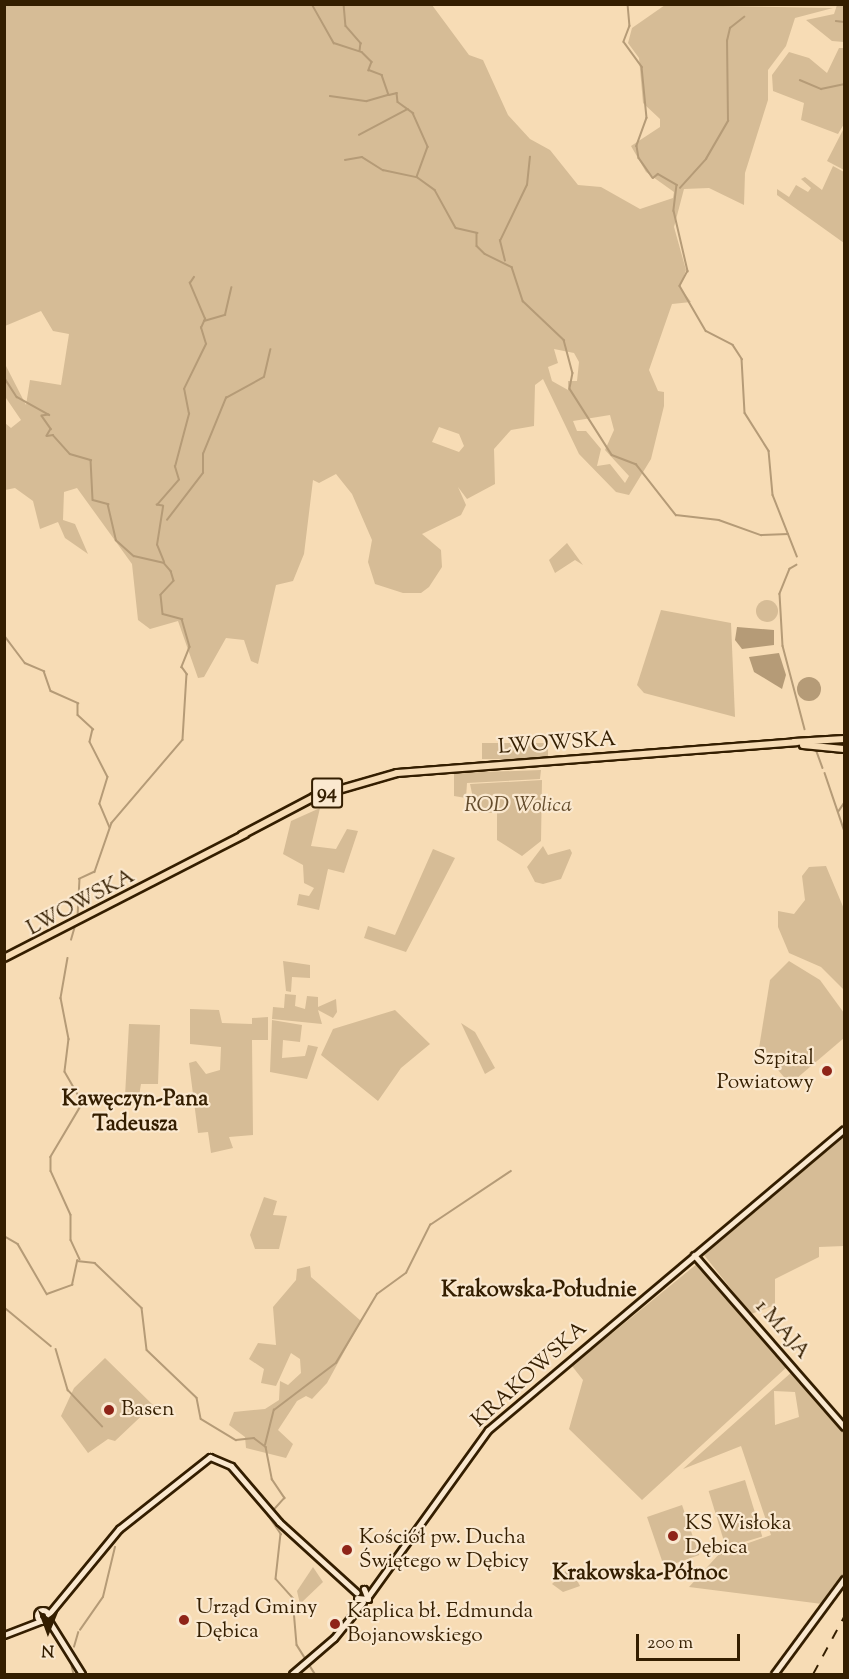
<!DOCTYPE html>
<html>
<head>
<meta charset="utf-8">
<style>
	body { margin:0 }
	#map { position:relative; width:849px; height:1679px; overflow:hidden; background:#f7dcb5; font-family:"Sorts Mill Goudy",serif }
	div>[style] { position:absolute }
	.green>* { inset:0; background:#d6bc96; transform-origin:0 0 }
	.round { border-radius:50% }
	.water>* { inset:0; background:#b59b77 }
	.stream>* { height:1.5px; margin:-0.75px; padding:0 0.75px; transform-origin:0.75px; border-radius:0.75px; background:#b59b77 }
	.roads { filter:drop-shadow(2px 0 #341e00) drop-shadow(-2px 0 #341e00) drop-shadow(0 2px #341e00) drop-shadow(0 -2px #341e00) }
	.secondary>* { height:5px; margin:-2.5px; padding:0 2.5px; transform-origin:2.5px; border-radius:2.5px; background:#fae8cf }
	.secondary>.ring { margin:-2.5px; padding:0; box-sizing:content-box; background:none; border:5px solid #fae8cf; border-radius:50% }
	.primary>* { height:6px; margin:-3px; padding:0 3px; transform-origin:3px; border-radius:3px; background:#f7dcb5 }
	.rail>* { height:1.5px; margin-top:-0.75px; transform-origin:0; background:repeating-linear-gradient(90deg,#341e00 0 10px,transparent 0 20px) }
	.dots>* { width:16px; height:16px; translate:-50% -50%; box-sizing:border-box; border:3px solid #fae8cf; border-radius:50% }
	span { translate:-50% -50%; white-space:nowrap; text-align:center; line-height:1.15; -webkit-text-stroke:4.5px #fae8cf; paint-order:stroke }
	.shield-label span { padding:2px 4px; background:#fae8cf; border:2px solid; border-radius:4px; -webkit-text-stroke-width:0 }
	.shield-label { font-size:20px; color:#341e00; font-weight:700 }
	.street-label { font-size:21px; color:#341e00 }
	.park-label { font-size:21px; color:#654d2d; font-style:italic }
	.poi-label { font-size:21px; color:#341e00 }
	.right { translate:-100% -50%; text-align:right }
	.left { translate:0 -50%; text-align:left }
	.neighbourhood-label { font-size:22px; color:#341e00; font-weight:700 }
	.frame { position:absolute; inset:0; border:6px solid #341e00; pointer-events:none }
	.north { position:absolute; left:18px; top:1601px; width:60px; height:60px; -webkit-text-stroke:4px #fae8cf; paint-order:stroke; rotate:181deg; font-size:16px; font-weight:700; line-height:24px; text-align:center; color:#341e00 }
	.north::after { content:''; display:block; margin:auto; width:21px; height:27px; background:#341e00; clip-path:polygon(50% 0,100% 100%,50% 72%,0 100%) }
	.scale { position:absolute; left:636px; top:1634px; width:104px; height:27px; box-sizing:border-box; border:3px solid #341e00; border-top:0; padding-left:8px; font-size:18px; line-height:21px; white-space:nowrap; color:#341e00; -webkit-text-stroke:4px #fae8cf; paint-order:stroke }
</style>
</head>
<body>
<div id="map">
	<div class="green">
		<div style="clip-path:polygon(evenodd,5px 4px,432px 5px,469px 55px,483px 60px,508px 115px,530px 139px,550px 150px,578px 185px,601px 187px,640px 209px,673px 198px,674px 192px,646px 172px,631px 146px,660px 127px,660px 119px,643px 103px,639px 58px,628px 43px,632px 28px,665px 5px,833px 8px,795px 18px,786px 46px,768px 70px,768px 100px,745px 173px,744px 205px,709px 188px,684px 189px,674px 227px,686px 270px,680px 287px,691px 302px,672px 304px,649px 370px,658px 391px,664px 392px,664px 406px,651px 459px,629px 495px,616px 492px,579px 454px,543px 379px,535px 385px,534px 426px,511px 430px,494px 449px,495px 484px,467px 499px,458px 487px,466px 505px,461px 515px,422px 534px,441px 550px,442px 567px,429px 587px,421px 593px,403px 593px,375px 584px,368px 562px,372px 540px,352px 494px,336px 474px,319px 483px,313px 480px,304px 554px,293px 581px,276px 585px,258px 664px,251px 661px,244px 640px,226px 638px,204px 677px,198px 678px,178px 621px,150px 629px,138px 620px,132px 564px,77px 488px,64px 492px,63px 520px,75px 524px,88px 554px,65px 538px,58px 522px,40px 529px,33px 501px,15px 488px,5px 490px,5px 423px,11px 428px,21px 420px,6px 398px,6px 366px,26px 405px,30px 380px,61px 385px,69px 334px,53px 331px,41px 311px,5px 326px,5px 4px,554px 349px,574px 353px,579px 362px,577px 381px,568px 381px,568px 390px,552px 381px,548px 367px,558px 363px,554px 349px,5px 4px,610px 415px,614px 430px,605px 450px,629px 476px,625px 483px,610px 464px,597px 466px,601px 449px,586px 431px,577px 431px,573px 421px,610px 415px,5px 4px,439px 427px,459px 434px,464px 446px,459px 452px,432px 442px,439px 427px)"></div>
		<div style="clip-path:polygon(837px 5px,844px 6px,844px 42px,832px 41px,806px 20px,834px 14px)"></div>
		<div style="clip-path:polygon(839px 48px,844px 48px,844px 124px,838px 134px,801px 120px,804px 103px,773px 91px,772px 75px,789px 52px,809px 58px,827px 73px)"></div>
		<div style="clip-path:polygon(844px 128px,844px 170px,827px 161px)"></div>
		<div style="clip-path:polygon(833px 166px,844px 172px,844px 243px,777px 195px,777px 189px,789px 197px,796px 185px,808px 192px,811px 188px,801px 179px,805px 177px,822px 190px)"></div>
		<div style="clip-path:polygon(567px 543px,583px 565px,575px 560px,555px 573px,549px 560px)"></div>
		<div class="round" style="left:756px;top:600px;width:22px;height:22px"></div>
		<div style="clip-path:polygon(661px 610px,731px 623px,735px 717px,644px 693px,637px 685px)"></div>
		<div style="left:548px;top:743px;width:16px;height:66px;rotate:90deg"></div>
		<div style="clip-path:polygon(541px 770px,540px 779px,467px 783px,466px 798px,454px 796px,454px 773px)"></div>
		<div style="clip-path:polygon(542px 780px,541px 841px,522px 856px,497px 840px,497px 813px,476px 812px,470px 784px)"></div>
		<div style="clip-path:polygon(320px 808px,311px 846px,336px 849px,347px 829px,358px 831px,344px 873px,328px 869px,319px 910px,297px 905px,299px 894px,309px 896px,314px 888px,304px 883px,303px 865px,283px 854px,291px 821px)"></div>
		<div style="clip-path:polygon(543px 846px,548px 855px,570px 849px,572px 853px,561px 879px,543px 884px,535px 882px,527px 867px)"></div>
		<div style="clip-path:polygon(433px 849px,455px 858px,406px 952px,364px 938px,368px 926px,395px 935px)"></div>
		<div style="clip-path:polygon(826px 866px,844px 909px,844px 990px,821px 967px,789px 953px,778px 927px,778px 911px,794px 914px,805px 900px,802px 876px,809px 867px)"></div>
		<div style="clip-path:polygon(283px 961px,310px 965px,310px 978px,292px 977px,291px 992px,286px 991px)"></div>
		<div style="clip-path:polygon(789px 961px,820px 980px,844px 1013px,844px 1038px,790px 1084px,759px 1048px,770px 980px)"></div>
		<div style="clip-path:polygon(285px 994px,296px 995px,295px 1006px,305px 1009px,307px 996px,318px 997px,318px 1007px,336px 999px,337px 1012px,333px 1018px,318px 1010px,322px 1024px,272px 1019px,273px 1007px,284px 1008px)"></div>
		<div style="clip-path:polygon(190px 1009px,219px 1010px,222px 1023px,252px 1024px,252px 1018px,268px 1017px,268px 1040px,252px 1040px,253px 1135px,229px 1137px,233px 1148px,211px 1153px,208px 1132px,198px 1133px,189px 1063px,196px 1061px,206px 1074px,220px 1070px,221px 1047px,190px 1044px)"></div>
		<div style="clip-path:polygon(395px 1010px,430px 1044px,401px 1068px,378px 1101px,321px 1055px,333px 1029px)"></div>
		<div style="clip-path:polygon(272px 1020px,302px 1025px,300px 1042px,283px 1040px,282px 1058px,305px 1056px,308px 1045px,318px 1047px,307px 1079px,270px 1072px)"></div>
		<div style="clip-path:polygon(461px 1023px,475px 1032px,495px 1068px,485px 1074px)"></div>
		<div style="clip-path:polygon(129px 1024px,160px 1025px,158px 1084px,141px 1084px,139px 1096px,125px 1096px)"></div>
		<div style="clip-path:polygon(844px 1136px,844px 1246px,819px 1247px,819px 1257px,775px 1279px,775px 1305px,751px 1314px,704px 1255px)"></div>
		<div style="clip-path:polygon(264px 1197px,277px 1201px,273px 1215px,287px 1216px,279px 1249px,255px 1249px,250px 1235px)"></div>
		<div style="clip-path:polygon(698px 1263px,788px 1366px,642px 1500px,569px 1429px,583px 1380px,572px 1366px)"></div>
		<div style="clip-path:polygon(310px 1266px,311px 1277px,361px 1321px,327px 1383px,312px 1399px,306px 1396px,297px 1401px,278px 1430px,293px 1444px,286px 1458px,246px 1448px,245px 1437px,229px 1425px,234px 1412px,265px 1409px,279px 1400px,280px 1381px,288px 1385px,301px 1373px,300px 1359px,291px 1353px,276px 1386px,261px 1383px,264px 1369px,249px 1359px,258px 1343px,276px 1345px,273px 1307px,296px 1280px,297px 1269px)"></div>
		<div style="clip-path:polygon(105px 1358px,153px 1405px,115px 1441px,108px 1439px,88px 1453px,61px 1416px,74px 1388px)"></div>
		<div style="clip-path:polygon(evenodd,793px 1371px,844px 1430px,844px 1574px,822px 1604px,689px 1587px,720px 1553px,771px 1535px,741px 1446px,683px 1469px,793px 1371px,774px 1391px,795px 1392px,799px 1417px,775px 1425px,774px 1391px)"></div>
		<div style="left:745px;top:1480px;width:59px;height:38px;rotate:73deg"></div>
		<div style="left:682px;top:1505px;width:53px;height:37px;rotate:71deg"></div>
		<div style="clip-path:polygon(313px 1567px,323px 1582px,300px 1604px,297px 1591px)"></div>
		<div style="clip-path:polygon(570px 1567px,580px 1586px,563px 1592px,552px 1584px)"></div>
	</div>
	<div class="water">
		<div style="clip-path:polygon(737px 627px,774px 630px,774px 645px,742px 649px,735px 640px)"></div>
		<div style="clip-path:polygon(779px 653px,786px 675px,782px 689px,754px 672px,749px 657px)"></div>
		<div class="round" style="left:797px;top:677px;width:24px;height:24px"></div>
	</div>
	<div class="stream">
		<div style="left:312px;top:4px;width:45px;rotate:60.6deg"></div>
		<div style="left:334px;top:43px;width:29px;rotate:18deg"></div>
		<div style="left:362px;top:52px;width:14px;rotate:45deg"></div>
		<div style="left:372px;top:62px;width:9px;rotate:111deg"></div>
		<div style="left:369px;top:70px;width:14px;rotate:21deg"></div>
		<div style="left:382px;top:75px;width:21px;rotate:71deg"></div>
		<div style="left:389px;top:95px;width:8px;rotate:-14deg"></div>
		<div style="left:397px;top:93px;width:9px;rotate:84deg"></div>
		<div style="left:398px;top:102px;width:19px;rotate:36deg"></div>
		<div style="left:413px;top:113px;width:37px;rotate:66deg"></div>
		<div style="left:428px;top:147px;width:32px;rotate:110deg"></div>
		<div style="left:417px;top:177px;width:22px;rotate:36deg"></div>
		<div style="left:435px;top:190px;width:43px;rotate:61.1deg"></div>
		<div style="left:456px;top:228px;width:22px;rotate:13deg"></div>
		<div style="left:477px;top:233px;width:13px;rotate:90deg"></div>
		<div style="left:477px;top:246px;width:11px;rotate:45deg"></div>
		<div style="left:485px;top:254px;width:30px;rotate:26deg"></div>
		<div style="left:512px;top:267px;width:36px;rotate:72deg"></div>
		<div style="left:523px;top:301px;width:57px;rotate:43.6deg"></div>
		<div style="left:564px;top:340px;width:34px;rotate:75deg"></div>
		<div style="left:573px;top:373px;width:16px;rotate:101deg"></div>
		<div style="left:570px;top:389px;width:78px;rotate:57.5deg"></div>
		<div style="left:612px;top:455px;width:26px;rotate:21deg"></div>
		<div style="left:636px;top:464px;width:65px;rotate:51.9deg"></div>
		<div style="left:676px;top:515px;width:43px;rotate:6.6deg"></div>
		<div style="left:719px;top:520px;width:45px;rotate:19.7deg"></div>
		<div style="left:761px;top:535px;width:27px;rotate:-2deg"></div>
		<div style="left:344px;top:4px;width:22px;rotate:85deg"></div>
		<div style="left:346px;top:26px;width:23px;rotate:49deg"></div>
		<div style="left:361px;top:43px;width:8px;rotate:97deg"></div>
		<div style="left:628px;top:4px;width:22px;rotate:85deg"></div>
		<div style="left:630px;top:26px;width:17px;rotate:111deg"></div>
		<div style="left:624px;top:42px;width:31px;rotate:54deg"></div>
		<div style="left:642px;top:67px;width:51px;rotate:84.4deg"></div>
		<div style="left:647px;top:118px;width:30px;rotate:110deg"></div>
		<div style="left:637px;top:146px;width:12px;rotate:81deg"></div>
		<div style="left:639px;top:158px;width:24px;rotate:55deg"></div>
		<div style="left:653px;top:178px;width:6px;rotate:-39deg"></div>
		<div style="left:658px;top:174px;width:22px;rotate:30deg"></div>
		<div style="left:677px;top:185px;width:26px;rotate:97deg"></div>
		<div style="left:674px;top:211px;width:62px;rotate:76.9deg"></div>
		<div style="left:688px;top:271px;width:17px;rotate:118deg"></div>
		<div style="left:680px;top:286px;width:52px;rotate:60deg"></div>
		<div style="left:706px;top:331px;width:30px;rotate:27deg"></div>
		<div style="left:733px;top:345px;width:17px;rotate:57deg"></div>
		<div style="left:742px;top:359px;width:54px;rotate:86.8deg"></div>
		<div style="left:745px;top:413px;width:45px;rotate:57.7deg"></div>
		<div style="left:769px;top:451px;width:44px;rotate:84.8deg"></div>
		<div style="left:773px;top:495px;width:66px;rotate:68.5deg"></div>
		<div style="left:836px;top:21px;width:8px;rotate:7deg"></div>
		<div style="left:800px;top:80px;width:23px;rotate:23deg"></div>
		<div style="left:821px;top:89px;width:24px;rotate:-12deg"></div>
		<div style="left:330px;top:96px;width:37px;rotate:8deg"></div>
		<div style="left:367px;top:101px;width:22px;rotate:-16deg"></div>
		<div style="left:359px;top:135px;width:55px;rotate:-28deg"></div>
		<div style="left:345px;top:160px;width:17px;rotate:-10deg"></div>
		<div style="left:362px;top:157px;width:25px;rotate:32deg"></div>
		<div style="left:383px;top:170px;width:35px;rotate:12deg"></div>
		<div style="left:680px;top:188px;width:39px;rotate:-48deg"></div>
		<div style="left:706px;top:159px;width:44px;rotate:-59.9deg"></div>
		<div style="left:728px;top:121px;width:80px;rotate:-90.7deg"></div>
		<div style="left:727px;top:41px;width:13px;rotate:-77deg"></div>
		<div style="left:730px;top:28px;width:18px;rotate:-38deg"></div>
		<div style="left:505px;top:261px;width:21px;rotate:-104deg"></div>
		<div style="left:500px;top:241px;width:62px;rotate:-64.3deg"></div>
		<div style="left:527px;top:185px;width:28px;rotate:-84deg"></div>
		<div style="left:204px;top:321px;width:22px;rotate:-16deg"></div>
		<div style="left:225px;top:315px;width:28px;rotate:-77deg"></div>
		<div style="left:4px;top:331px;width:28px;rotate:90deg"></div>
		<div style="left:4px;top:377px;width:24px;rotate:57deg"></div>
		<div style="left:17px;top:397px;width:37px;rotate:29deg"></div>
		<div style="left:49px;top:415px;width:7px;rotate:172deg"></div>
		<div style="left:42px;top:416px;width:16px;rotate:55deg"></div>
		<div style="left:51px;top:429px;width:8px;rotate:120deg"></div>
		<div style="left:47px;top:436px;width:6px;rotate:-9deg"></div>
		<div style="left:53px;top:435px;width:25px;rotate:48deg"></div>
		<div style="left:70px;top:454px;width:22px;rotate:16deg"></div>
		<div style="left:91px;top:460px;width:40px;rotate:87.1deg"></div>
		<div style="left:93px;top:500px;width:16px;rotate:15deg"></div>
		<div style="left:108px;top:504px;width:37px;rotate:77deg"></div>
		<div style="left:116px;top:540px;width:24px;rotate:42deg"></div>
		<div style="left:134px;top:556px;width:31px;rotate:13deg"></div>
		<div style="left:164px;top:563px;width:11px;rotate:49deg"></div>
		<div style="left:171px;top:571px;width:10px;rotate:73deg"></div>
		<div style="left:174px;top:581px;width:19px;rotate:133deg"></div>
		<div style="left:161px;top:595px;width:19px;rotate:84deg"></div>
		<div style="left:163px;top:614px;width:20px;rotate:15deg"></div>
		<div style="left:182px;top:619px;width:29px;rotate:74deg"></div>
		<div style="left:190px;top:647px;width:22px;rotate:112deg"></div>
		<div style="left:182px;top:667px;width:9px;rotate:54deg"></div>
		<div style="left:187px;top:674px;width:66px;rotate:93.5deg"></div>
		<div style="left:183px;top:740px;width:109px;rotate:130.5deg"></div>
		<div style="left:112px;top:823px;width:52px;rotate:109.1deg"></div>
		<div style="left:95px;top:872px;width:17px;rotate:155deg"></div>
		<div style="left:80px;top:879px;width:37px;rotate:93deg"></div>
		<div style="left:167px;top:520px;width:59px;rotate:-52.5deg"></div>
		<div style="left:203px;top:473px;width:19px;rotate:-90deg"></div>
		<div style="left:203px;top:454px;width:61px;rotate:-67.7deg"></div>
		<div style="left:226px;top:398px;width:43px;rotate:-28.9deg"></div>
		<div style="left:264px;top:377px;width:28px;rotate:-77deg"></div>
		<div style="left:164px;top:562px;width:18px;rotate:-112deg"></div>
		<div style="left:157px;top:545px;width:39px;rotate:-81deg"></div>
		<div style="left:163px;top:506px;width:6px;rotate:-171deg"></div>
		<div style="left:157px;top:505px;width:33px;rotate:-49deg"></div>
		<div style="left:179px;top:480px;width:14px;rotate:-107deg"></div>
		<div style="left:175px;top:467px;width:55px;rotate:-75.2deg"></div>
		<div style="left:189px;top:414px;width:25px;rotate:-101deg"></div>
		<div style="left:184px;top:389px;width:50px;rotate:-63.9deg"></div>
		<div style="left:206px;top:344px;width:17px;rotate:-107deg"></div>
		<div style="left:201px;top:328px;width:10px;rotate:-66deg"></div>
		<div style="left:205px;top:319px;width:39px;rotate:-113deg"></div>
		<div style="left:190px;top:283px;width:7px;rotate:-56deg"></div>
		<div style="left:797px;top:565px;width:8px;rotate:150deg"></div>
		<div style="left:790px;top:569px;width:27px;rotate:112deg"></div>
		<div style="left:780px;top:594px;width:52px;rotate:86.7deg"></div>
		<div style="left:783px;top:646px;width:86px;rotate:75.2deg"></div>
		<div style="left:4px;top:635px;width:35px;rotate:53deg"></div>
		<div style="left:25px;top:663px;width:21px;rotate:23deg"></div>
		<div style="left:44px;top:671px;width:21px;rotate:71deg"></div>
		<div style="left:51px;top:691px;width:30px;rotate:24deg"></div>
		<div style="left:78px;top:703px;width:12px;rotate:90deg"></div>
		<div style="left:78px;top:715px;width:21px;rotate:43deg"></div>
		<div style="left:93px;top:729px;width:13px;rotate:103deg"></div>
		<div style="left:90px;top:742px;width:39px;rotate:63deg"></div>
		<div style="left:108px;top:777px;width:28px;rotate:107deg"></div>
		<div style="left:100px;top:804px;width:25px;rotate:67deg"></div>
		<div style="left:816px;top:749px;width:20px;rotate:70deg"></div>
		<div style="left:825px;top:773px;width:59px;rotate:71.3deg"></div>
		<div style="left:838px;top:812px;width:11px;rotate:-56deg"></div>
		<div style="left:71px;top:940px;width:18px;rotate:-74deg"></div>
		<div style="left:68px;top:958px;width:41px;rotate:99.9deg"></div>
		<div style="left:61px;top:998px;width:42px;rotate:79deg"></div>
		<div style="left:69px;top:1039px;width:33px;rotate:97deg"></div>
		<div style="left:65px;top:1072px;width:36px;rotate:60deg"></div>
		<div style="left:83px;top:1103px;width:63px;rotate:120.7deg"></div>
		<div style="left:51px;top:1157px;width:14px;rotate:90deg"></div>
		<div style="left:51px;top:1171px;width:48px;rotate:65.6deg"></div>
		<div style="left:71px;top:1215px;width:25px;rotate:90deg"></div>
		<div style="left:71px;top:1240px;width:21px;rotate:65deg"></div>
		<div style="left:4px;top:1236px;width:16px;rotate:30deg"></div>
		<div style="left:18px;top:1244px;width:58px;rotate:59.9deg"></div>
		<div style="left:47px;top:1294px;width:27px;rotate:-20deg"></div>
		<div style="left:72px;top:1285px;width:25px;rotate:-78deg"></div>
		<div style="left:77px;top:1261px;width:18px;rotate:6deg"></div>
		<div style="left:95px;top:1263px;width:65px;rotate:43.8deg"></div>
		<div style="left:142px;top:1308px;width:42px;rotate:83.2deg"></div>
		<div style="left:147px;top:1350px;width:69px;rotate:43.8deg"></div>
		<div style="left:197px;top:1398px;width:21px;rotate:79deg"></div>
		<div style="left:201px;top:1419px;width:41px;rotate:31deg"></div>
		<div style="left:236px;top:1440px;width:18px;rotate:-6deg"></div>
		<div style="left:254px;top:1438px;width:15px;rotate:37deg"></div>
		<div style="left:266px;top:1447px;width:33px;rotate:79deg"></div>
		<div style="left:272px;top:1479px;width:23px;rotate:56deg"></div>
		<div style="left:285px;top:1498px;width:24px;rotate:132deg"></div>
		<div style="left:269px;top:1516px;width:22px;rotate:56deg"></div>
		<div style="left:281px;top:1534px;width:45px;rotate:96.3deg"></div>
		<div style="left:276px;top:1579px;width:25px;rotate:48deg"></div>
		<div style="left:293px;top:1598px;width:47px;rotate:85.1deg"></div>
		<div style="left:297px;top:1645px;width:34px;rotate:58deg"></div>
		<div style="left:4px;top:1307px;width:61px;rotate:39.7deg"></div>
		<div style="left:56px;top:1349px;width:43px;rotate:73.7deg"></div>
		<div style="left:68px;top:1390px;width:50px;rotate:46.6deg"></div>
		<div style="left:265px;top:1445px;width:36px;rotate:-76deg"></div>
		<div style="left:274px;top:1410px;width:78px;rotate:-37.2deg"></div>
		<div style="left:336px;top:1363px;width:80px;rotate:-59.3deg"></div>
		<div style="left:377px;top:1294px;width:36px;rotate:-36deg"></div>
		<div style="left:406px;top:1273px;width:54px;rotate:-63.4deg"></div>
		<div style="left:430px;top:1225px;width:97px;rotate:-33.7deg"></div>
		<div style="left:80px;top:1630px;width:40px;rotate:-55.1deg"></div>
		<div style="left:103px;top:1597px;width:51px;rotate:-76.5deg"></div>
		<div style="left:74px;top:1647px;width:15px;rotate:-74deg"></div>
		<div style="left:72px;top:1666px;width:8px;rotate:76deg"></div>
	</div>
	<div class="roads">
		<div class="secondary">
			<div style="left:694px;top:1255px;width:228px;rotate:48.9deg"></div>
			<div style="left:369px;top:1595px;width:203px;rotate:-54.2deg"></div>
			<div style="left:488px;top:1430px;width:466px;rotate:-40.2deg"></div>
			<div style="left:357px;top:1598px;width:11px;rotate:5deg"></div>
			<div style="left:368px;top:1599px;width:11px;rotate:-112deg"></div>
			<div class="ring" style="left:37.5px;top:1610.5px;width:6px;height:6px"></div>
			<div style="left:48px;top:1615px;width:112px;rotate:-50.5deg"></div>
			<div style="left:119px;top:1529px;width:116px;rotate:-38.4deg"></div>
			<div style="left:210px;top:1457px;width:23px;rotate:23deg"></div>
			<div style="left:231px;top:1466px;width:74px;rotate:49.4deg"></div>
			<div style="left:279px;top:1522px;width:105px;rotate:42.3deg"></div>
			<div style="left:47px;top:1618px;width:66px;rotate:58deg"></div>
			<div style="left:4px;top:1635px;width:39px;rotate:-21deg"></div>
			<div style="left:292px;top:1674px;width:55px;rotate:-40.6deg"></div>
			<div style="left:334px;top:1638px;width:46px;rotate:-51.1deg"></div>
			<div style="left:774px;top:1674px;width:118px;rotate:-53.6deg"></div>
		</div>
		<div class="primary">
			<div style="left:794px;top:742px;width:50px;rotate:-3.4deg"></div>
			<div style="left:803px;top:745px;width:41px;rotate:5.6deg"></div>
			<div style="left:242px;top:835px;width:81px;rotate:-27.8deg"></div>
			<div style="left:314px;top:797px;width:86px;rotate:-16.1deg"></div>
			<div style="left:397px;top:773px;width:400px;rotate:-4.4deg"></div>
			<div style="left:4px;top:958px;width:271px;rotate:-27.2deg"></div>
		</div>
	</div>
	<div class="rail">
		<div style="left:813px;top:1674px;width:65px;rotate:-61.5deg"></div>
	</div>
	<div class="dots">
		<div style="left:827px;top:1071px;background:#8f2418"></div>
		<div style="left:109px;top:1410px;background:#8f2418"></div>
		<div style="left:673px;top:1536px;background:#8f2418"></div>
		<div style="left:347px;top:1550px;background:#8f2418"></div>
		<div style="left:184px;top:1620px;background:#8f2418"></div>
		<div style="left:335px;top:1624px;background:#8f2418"></div>
	</div>
	<div class="shield-label">
		<span style="left:327px;top:793px">94</span>
	</div>
	<div class="street-label">
		<span style="left:557px;top:744px;rotate:-4deg">LWOWSKA</span>
		<span style="left:81px;top:903px;rotate:-28deg">LWOWSKA</span>
		<span style="left:782px;top:1330px;rotate:49deg">1 MAJA</span>
		<span style="left:530px;top:1375px;rotate:-42deg">KRAKOWSKA</span>
	</div>
	<div class="park-label">
		<span style="left:518px;top:806px">ROD Wolica</span>
	</div>
	<div class="poi-label">
		<span class="right" style="left:814px;top:1071px">Szpital<br>Powiatowy</span>
		<span class="left" style="left:121px;top:1410px">Basen</span>
		<span class="left" style="left:685px;top:1536px">KS Wisłoka<br>Dębica</span>
		<span class="left" style="left:359px;top:1550px">Kościół pw. Ducha<br>Świętego w Dębicy</span>
		<span class="left" style="left:196px;top:1620px">Urząd Gminy<br>Dębica</span>
		<span class="left" style="left:347px;top:1624px">Kaplica bł. Edmunda<br>Bojanowskiego</span>
	</div>
	<div class="neighbourhood-label">
		<span style="left:135px;top:1113px">Kawęczyn-Pana<br>Tadeusza</span>
		<span style="left:539px;top:1292px">Krakowska-Południe</span>
		<span style="left:640px;top:1575px">Krakowska-Północ</span>
	</div>
	<div class="frame"></div>
	<div class="north">N</div>
	<div class="scale">200 m</div>
</div>
</body>
</html>
